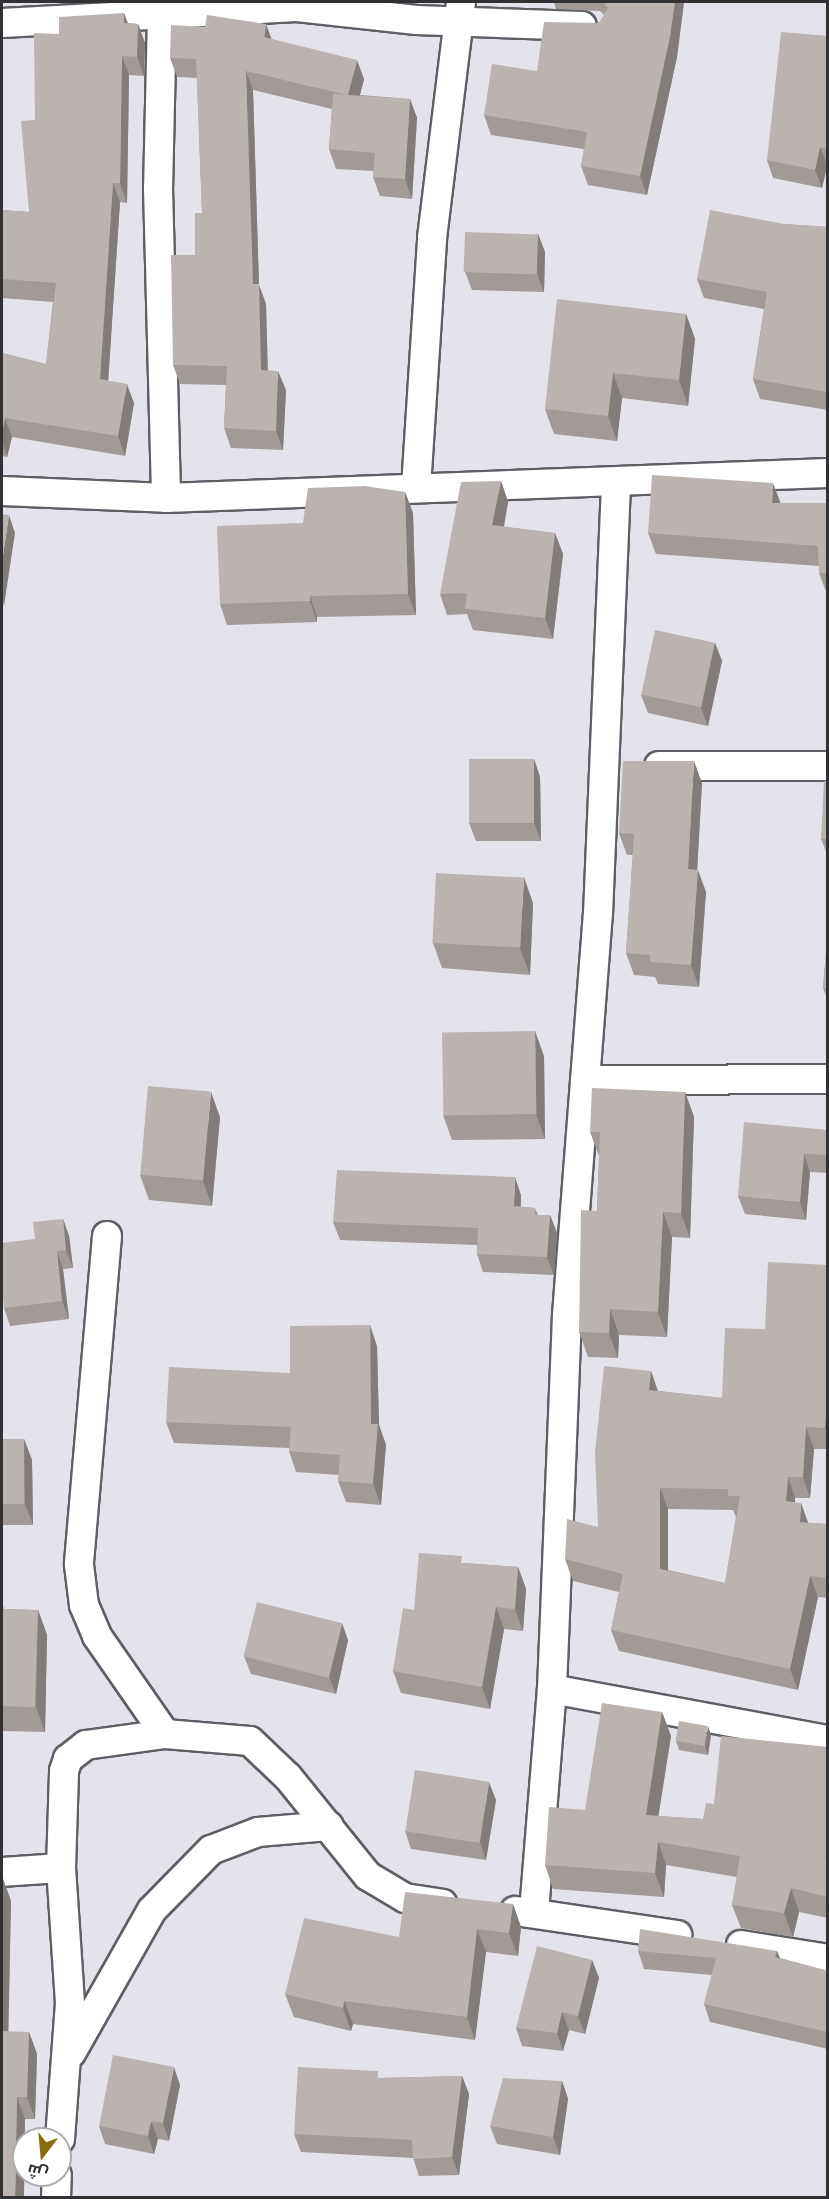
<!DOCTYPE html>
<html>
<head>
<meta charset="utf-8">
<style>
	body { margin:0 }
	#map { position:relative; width:829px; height:2199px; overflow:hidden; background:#e4e3eb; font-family:"Source Serif 4",Cairo,serif }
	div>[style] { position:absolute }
	.roads { filter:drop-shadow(2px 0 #5e5e65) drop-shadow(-2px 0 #5e5e65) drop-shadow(0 2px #5e5e65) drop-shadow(0 -2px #5e5e65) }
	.street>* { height:28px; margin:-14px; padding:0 14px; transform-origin:14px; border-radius:14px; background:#fff }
	.wall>* { inset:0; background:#a19a96 }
	.shaded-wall>* { inset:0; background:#837d7a }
	.building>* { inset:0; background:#bbb3af; transform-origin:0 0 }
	span { translate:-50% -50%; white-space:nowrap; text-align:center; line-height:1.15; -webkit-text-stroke:4.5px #fff; paint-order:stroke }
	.frame { position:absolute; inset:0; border:3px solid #313033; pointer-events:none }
	.north { position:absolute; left:12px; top:2127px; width:60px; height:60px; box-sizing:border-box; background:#fff; border:2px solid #adacad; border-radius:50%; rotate:196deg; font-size:16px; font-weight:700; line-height:24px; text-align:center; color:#313033 }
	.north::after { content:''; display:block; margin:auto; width:21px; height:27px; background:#896c0b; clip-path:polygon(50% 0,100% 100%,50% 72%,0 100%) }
</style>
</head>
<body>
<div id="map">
	<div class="roads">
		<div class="street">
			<div style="left:162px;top:15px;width:173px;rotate:91.3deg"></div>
			<div style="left:158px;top:188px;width:310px;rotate:88.5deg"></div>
			<div style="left:2px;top:23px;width:295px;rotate:-3.1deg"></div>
			<div style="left:297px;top:7px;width:120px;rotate:6.2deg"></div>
			<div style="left:416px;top:20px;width:166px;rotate:2.1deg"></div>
			<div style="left:416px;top:488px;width:251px;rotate:-86.3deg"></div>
			<div style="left:432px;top:238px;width:237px;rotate:-83deg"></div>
			<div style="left:2px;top:491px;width:164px;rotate:2.4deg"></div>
			<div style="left:166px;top:498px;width:662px;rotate:-2.16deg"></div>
			<div style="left:659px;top:766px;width:169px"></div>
			<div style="left:585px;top:1080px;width:243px;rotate:-0.2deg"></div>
			<div style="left:107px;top:1236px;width:330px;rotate:94.9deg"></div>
			<div style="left:79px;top:1565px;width:40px;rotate:82.9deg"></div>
			<div style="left:84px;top:1605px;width:34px;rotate:67deg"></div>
			<div style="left:97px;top:1636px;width:119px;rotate:55.2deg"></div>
			<div style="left:165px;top:1734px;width:85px;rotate:4.7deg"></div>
			<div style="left:250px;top:1741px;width:52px;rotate:43.5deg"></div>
			<div style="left:288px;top:1777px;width:127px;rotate:51.1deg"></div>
			<div style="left:368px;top:1876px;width:43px;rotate:30.7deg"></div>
			<div style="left:405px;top:1898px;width:38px;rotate:9deg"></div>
			<div style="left:552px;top:1689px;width:281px;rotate:10.5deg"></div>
			<div style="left:2px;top:1872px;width:59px;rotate:-3.9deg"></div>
			<div style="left:515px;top:1911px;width:164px;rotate:8.4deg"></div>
			<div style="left:534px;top:1912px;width:224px;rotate:-85.4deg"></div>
			<div style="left:552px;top:1689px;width:374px;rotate:-87.7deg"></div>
			<div style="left:567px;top:1315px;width:402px;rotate:-85.6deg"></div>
			<div style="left:598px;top:914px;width:432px;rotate:-87.6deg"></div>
			<div style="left:741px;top:1945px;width:88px;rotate:9.1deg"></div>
			<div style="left:71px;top:2053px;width:164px;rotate:-60.5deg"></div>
			<div style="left:152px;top:1910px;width:84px;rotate:-45.5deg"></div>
			<div style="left:211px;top:1850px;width:50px;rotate:-21deg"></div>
			<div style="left:258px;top:1832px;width:71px;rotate:-4.8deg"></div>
			<div style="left:60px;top:2139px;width:136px;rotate:-85.8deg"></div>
			<div style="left:70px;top:2003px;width:135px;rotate:-93.8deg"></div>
			<div style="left:61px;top:1868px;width:97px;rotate:-88.2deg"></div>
			<div style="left:64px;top:1771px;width:13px;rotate:-72deg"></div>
			<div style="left:68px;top:1759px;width:23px;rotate:-38deg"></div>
			<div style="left:86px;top:1745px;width:80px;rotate:-7.9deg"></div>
			<div style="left:56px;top:2198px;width:23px;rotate:-88deg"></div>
		</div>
	</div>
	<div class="wall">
		<div style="clip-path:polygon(554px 2px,684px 2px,677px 57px,647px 195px,588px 185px,581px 166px,584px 149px,491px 135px,484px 115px,537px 71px,599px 23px,604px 15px,600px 11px,556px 9px)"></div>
		<div style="clip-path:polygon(124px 13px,128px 23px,138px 24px,145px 43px,144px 76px,129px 75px,127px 203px,120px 202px,108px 381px,134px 403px,125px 456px,12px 437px,7px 457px,2px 456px,2px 353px,46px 364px,53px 302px,2px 298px,2px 210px,29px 212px,35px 120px,59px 34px)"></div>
		<div style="clip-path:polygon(828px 36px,828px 165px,822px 188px,773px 178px,767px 160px)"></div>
		<div style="clip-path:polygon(271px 39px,364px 79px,360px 95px,410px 99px,417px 118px,412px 199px,380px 196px,373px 177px,374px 171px,336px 169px,329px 149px,332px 109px,253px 90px,259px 285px,266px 304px,268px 370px,286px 390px,283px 450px,231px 448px,224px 428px,226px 385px,180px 384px,173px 365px,195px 255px,202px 213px,197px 78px,177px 77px,170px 58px)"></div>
		<div style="clip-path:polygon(784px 224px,828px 227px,828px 410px,760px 399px,753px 379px,764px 309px,704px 298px,697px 279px)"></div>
		<div style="clip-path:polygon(538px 234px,545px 252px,544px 292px,472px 290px,465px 272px)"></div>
		<div style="clip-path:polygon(686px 314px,695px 339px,688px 406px,622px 398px,617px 441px,554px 434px,545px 409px)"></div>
		<div style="clip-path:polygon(501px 481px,508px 502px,504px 527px,555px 533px,563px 554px,553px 639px,473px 630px,467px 614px,447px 615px,440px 594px)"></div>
		<div style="clip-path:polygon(405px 492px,413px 513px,416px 615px,317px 617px,317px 622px,227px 625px,220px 604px,303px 523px)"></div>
		<div style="clip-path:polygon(780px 503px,828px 503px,828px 594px,827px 594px,819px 573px,819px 566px,656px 554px,648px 533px)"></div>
		<div style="clip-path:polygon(715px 643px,722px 661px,708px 726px,648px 713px,641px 695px)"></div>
		<div style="clip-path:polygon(534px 759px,540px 777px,541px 841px,476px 841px,469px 823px)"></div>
		<div style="clip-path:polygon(828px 781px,828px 856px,821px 839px)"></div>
		<div style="clip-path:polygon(702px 783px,697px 870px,706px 892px,699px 987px,658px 984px,655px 977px,634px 975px,626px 953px,633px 855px,627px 855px,619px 833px)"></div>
		<div style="clip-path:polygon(533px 903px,530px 975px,442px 968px,433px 943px)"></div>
		<div style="clip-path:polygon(828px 928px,828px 1000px,823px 988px)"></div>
		<div style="clip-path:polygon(544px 1056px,545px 1139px,452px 1140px,443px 1115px)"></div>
		<div style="clip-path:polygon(685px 1092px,694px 1117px,690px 1238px,672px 1237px,667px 1337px,619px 1335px,618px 1358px,588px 1357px,579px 1332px,597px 1211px,599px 1156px,590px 1132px)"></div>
		<div style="clip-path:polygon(220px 1117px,212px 1206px,149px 1200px,140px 1175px)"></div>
		<div style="clip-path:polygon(828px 1130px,828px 1173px,810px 1172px,806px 1220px,745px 1214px,738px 1196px)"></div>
		<div style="clip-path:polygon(521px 1195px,521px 1207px,535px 1208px,538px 1215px,550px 1215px,557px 1233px,554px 1275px,483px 1272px,477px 1254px,477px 1245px,340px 1240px,333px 1222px)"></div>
		<div style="clip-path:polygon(63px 1219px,69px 1236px,73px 1268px,63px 1269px,69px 1319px,10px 1326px,4px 1308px,35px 1239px)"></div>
		<div style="clip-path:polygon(evenodd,828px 1265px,828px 1449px,814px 1449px,810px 1498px,795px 1498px,795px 1503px,808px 1523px,828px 1524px,828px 1598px,818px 1597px,798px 1690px,619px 1651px,611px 1630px,619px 1592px,573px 1581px,565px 1559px,598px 1527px,651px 1371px,658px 1391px,722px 1398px,765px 1329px,828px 1265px,668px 1509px,733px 1510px,736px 1517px,725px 1583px,668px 1570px,668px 1509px)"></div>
		<div style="clip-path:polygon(377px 1346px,379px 1425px,386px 1445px,381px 1505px,346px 1502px,338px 1481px,339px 1475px,296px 1472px,289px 1451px,289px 1448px,174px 1443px,166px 1422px,290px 1373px)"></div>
		<div style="clip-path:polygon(2px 1439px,24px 1439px,32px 1460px,33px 1525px,2px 1525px)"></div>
		<div style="clip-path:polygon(464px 1563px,518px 1567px,526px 1589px,523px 1631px,504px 1629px,490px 1709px,401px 1693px,393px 1671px,414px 1610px)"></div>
		<div style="clip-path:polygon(2px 1602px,4px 1609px,38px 1610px,47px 1635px,45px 1732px,2px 1731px)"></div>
		<div style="clip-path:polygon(348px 1640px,336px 1694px,251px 1674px,244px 1656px)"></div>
		<div style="clip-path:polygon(662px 1712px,671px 1736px,658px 1816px,703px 1819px,714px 1804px,828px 1747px,828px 1918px,799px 1912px,793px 1937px,741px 1928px,732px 1905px,737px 1877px,666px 1865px,664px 1897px,553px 1889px,545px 1865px,585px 1810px)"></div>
		<div style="clip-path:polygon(711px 1735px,708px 1755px,679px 1750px,676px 1741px)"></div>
		<div style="clip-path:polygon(496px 1800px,486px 1860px,411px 1849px,405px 1831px)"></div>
		<div style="clip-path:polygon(3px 1879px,11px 1901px,8px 2032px,29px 2032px,37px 2054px,35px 2119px,25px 2119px,2px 2198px)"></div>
		<div style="clip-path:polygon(513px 1904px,521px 1927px,518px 1956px,486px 1952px,475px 2040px,353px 2024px,351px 2031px,294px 2017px,285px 1994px,399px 1937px)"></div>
		<div style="clip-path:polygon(638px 1951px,777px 1951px,780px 1958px,828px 1971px,828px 2049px,710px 2022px,704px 2004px,712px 1975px,644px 1969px)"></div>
		<div style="clip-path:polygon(592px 1960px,599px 1978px,585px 2034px,569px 2030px,563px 2051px,522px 2046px,516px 2028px)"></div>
		<div style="clip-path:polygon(462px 2076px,469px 2094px,459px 2175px,419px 2176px,413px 2158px,301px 2152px,294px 2134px,381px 2078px)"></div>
		<div style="clip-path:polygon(562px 2081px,568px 2099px,560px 2155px,497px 2144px,490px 2126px)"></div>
		<div style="clip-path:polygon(180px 2085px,169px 2141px,158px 2139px,154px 2154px,105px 2144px,99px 2126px)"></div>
	</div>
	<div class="shaded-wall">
		<div style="clip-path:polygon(675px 2px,684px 2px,677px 57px,647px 195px,640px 176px)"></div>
		<div style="clip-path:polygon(124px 13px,131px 33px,124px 23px)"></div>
		<div style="clip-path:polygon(138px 24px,145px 43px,144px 76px,137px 57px)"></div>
		<div style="clip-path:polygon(266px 24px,273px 43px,264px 37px)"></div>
		<div style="clip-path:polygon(122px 56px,129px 75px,127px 203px,120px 183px)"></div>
		<div style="clip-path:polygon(357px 60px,364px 79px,355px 114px,348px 95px)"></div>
		<div style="clip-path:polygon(246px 71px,253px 90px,259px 285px,266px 304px,268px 389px,261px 370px,253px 284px)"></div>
		<div style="clip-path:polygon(410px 99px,417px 118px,412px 199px,405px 179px)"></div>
		<div style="clip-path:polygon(820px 147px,827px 165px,822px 188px,815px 170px)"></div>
		<div style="clip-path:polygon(113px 183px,120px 202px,107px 399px,100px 379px)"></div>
		<div style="clip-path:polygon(538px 234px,545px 252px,544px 292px,537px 274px)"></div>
		<div style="clip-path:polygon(686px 314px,695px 339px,688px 406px,679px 380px)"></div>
		<div style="clip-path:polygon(278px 371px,286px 390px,283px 450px,276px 431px)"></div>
		<div style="clip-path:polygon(613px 373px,622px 398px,617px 441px,608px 416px)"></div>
		<div style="clip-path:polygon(127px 384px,134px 403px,125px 456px,118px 436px)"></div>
		<div style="clip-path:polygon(5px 418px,12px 437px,7px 457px,2px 441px,2px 433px)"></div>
		<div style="clip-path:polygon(501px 481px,508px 502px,500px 546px,492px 525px)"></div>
		<div style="clip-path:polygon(773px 483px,781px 504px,772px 503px)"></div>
		<div style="clip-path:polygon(405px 492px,413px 513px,416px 615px,408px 594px)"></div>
		<div style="clip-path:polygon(9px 515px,15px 533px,4px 606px,2px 598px,2px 562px)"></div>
		<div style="clip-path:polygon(555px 533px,563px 554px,553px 639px,545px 618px)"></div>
		<div style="clip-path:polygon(310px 596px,317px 617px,317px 622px,310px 601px)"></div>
		<div style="clip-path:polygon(715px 643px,722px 661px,708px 726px,701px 708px)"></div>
		<div style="clip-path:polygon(534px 759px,540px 777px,541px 841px,534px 823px)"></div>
		<div style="clip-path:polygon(694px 761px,702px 783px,696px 891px,688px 869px)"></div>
		<div style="clip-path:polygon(698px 870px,706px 892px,699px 987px,691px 965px)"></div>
		<div style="clip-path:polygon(524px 877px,533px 903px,530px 975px,520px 949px)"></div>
		<div style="clip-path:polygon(535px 1031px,544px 1056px,545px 1139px,536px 1114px)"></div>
		<div style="clip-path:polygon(211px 1092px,220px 1117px,212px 1206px,203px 1181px)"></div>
		<div style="clip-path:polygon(685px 1092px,694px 1117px,690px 1238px,681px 1213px)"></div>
		<div style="clip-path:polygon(804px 1154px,810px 1172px,806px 1220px,800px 1202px)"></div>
		<div style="clip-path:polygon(515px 1177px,521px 1195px,520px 1224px,514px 1206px)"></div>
		<div style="clip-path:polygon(663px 1212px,672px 1237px,667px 1337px,658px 1312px)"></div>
		<div style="clip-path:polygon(550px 1215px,557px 1233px,554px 1275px,547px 1257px)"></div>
		<div style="clip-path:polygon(63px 1219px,69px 1236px,73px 1268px,66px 1250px)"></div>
		<div style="clip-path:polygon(57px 1251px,63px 1269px,69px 1319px,62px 1301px)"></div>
		<div style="clip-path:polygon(610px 1309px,619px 1335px,618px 1358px,609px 1333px)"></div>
		<div style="clip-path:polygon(370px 1325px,377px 1346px,379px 1425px,386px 1445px,381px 1505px,373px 1484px,371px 1424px)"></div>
		<div style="clip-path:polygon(651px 1371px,658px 1392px,649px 1390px)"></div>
		<div style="clip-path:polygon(828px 1379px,828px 1436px,825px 1428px)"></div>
		<div style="clip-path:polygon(806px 1427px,814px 1449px,810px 1498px,803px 1477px)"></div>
		<div style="clip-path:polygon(24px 1439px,32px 1460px,33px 1525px,25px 1504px)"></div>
		<div style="clip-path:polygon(788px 1477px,795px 1498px,794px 1523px,786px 1501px)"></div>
		<div style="clip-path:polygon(660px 1488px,668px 1509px,668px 1590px,660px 1569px)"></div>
		<div style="clip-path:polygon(801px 1503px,809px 1525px,800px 1522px)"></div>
		<div style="clip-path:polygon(518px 1567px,526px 1589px,523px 1631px,515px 1609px)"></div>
		<div style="clip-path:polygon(810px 1576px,818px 1597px,798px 1690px,790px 1669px)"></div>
		<div style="clip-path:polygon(496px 1607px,504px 1629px,490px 1709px,482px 1687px)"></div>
		<div style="clip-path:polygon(38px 1610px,47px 1635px,45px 1732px,36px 1707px)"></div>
		<div style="clip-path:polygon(342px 1623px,348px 1640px,336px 1694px,329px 1676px)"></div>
		<div style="clip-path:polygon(662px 1712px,671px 1736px,655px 1838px,646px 1815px)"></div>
		<div style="clip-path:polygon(708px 1726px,711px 1735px,708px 1755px,705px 1746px)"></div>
		<div style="clip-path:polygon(489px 1782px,496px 1800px,486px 1860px,480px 1842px)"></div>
		<div style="clip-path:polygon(658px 1842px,666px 1865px,664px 1897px,655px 1873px)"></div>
		<div style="clip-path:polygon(3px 1879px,11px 1901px,8px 2053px,2px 2037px)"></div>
		<div style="clip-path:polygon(791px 1888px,799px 1912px,793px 1937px,784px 1913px)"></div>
		<div style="clip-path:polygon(513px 1904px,521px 1927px,518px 1956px,509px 1933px)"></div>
		<div style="clip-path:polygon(477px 1929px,486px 1952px,475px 2040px,467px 2017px)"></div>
		<div style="clip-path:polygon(777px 1951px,784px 1969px,775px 1957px)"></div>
		<div style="clip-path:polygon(592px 1960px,599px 1978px,585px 2034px,578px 2016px)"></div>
		<div style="clip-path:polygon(344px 2001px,353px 2024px,351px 2031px,343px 2008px)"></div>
		<div style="clip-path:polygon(562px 2012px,569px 2030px,563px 2051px,557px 2033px)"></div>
		<div style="clip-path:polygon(29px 2032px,37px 2054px,35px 2119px,27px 2097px)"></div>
		<div style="clip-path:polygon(174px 2067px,180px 2085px,169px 2141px,163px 2123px)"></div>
		<div style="clip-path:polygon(462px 2076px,469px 2094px,459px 2175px,452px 2157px)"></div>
		<div style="clip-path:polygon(562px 2081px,568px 2099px,560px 2155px,553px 2137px)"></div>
		<div style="clip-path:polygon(17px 2097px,25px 2119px,24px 2198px,15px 2198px)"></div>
		<div style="clip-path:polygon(151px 2121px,158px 2139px,154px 2154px,148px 2136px)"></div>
	</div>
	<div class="building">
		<div style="clip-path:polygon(603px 2px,675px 2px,670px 37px,640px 176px,581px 166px,587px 132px,484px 115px,492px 64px,537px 71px,544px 22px,599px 23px,608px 8px)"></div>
		<div style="clip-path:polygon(124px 13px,124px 23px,138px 24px,137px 57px,122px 56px,120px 183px,113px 183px,100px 379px,127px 384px,118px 436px,5px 418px,2px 433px,2px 353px,46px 364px,56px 283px,2px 279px,2px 210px,29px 212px,21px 121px,35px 120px,34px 33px,59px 34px,59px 17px)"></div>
		<div style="clip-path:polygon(207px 15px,266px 24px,264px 37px,357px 60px,348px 95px,410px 99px,405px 179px,373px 177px,375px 153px,329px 149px,333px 94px,347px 95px,246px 71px,253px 284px,259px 284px,261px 370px,278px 371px,276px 431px,224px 428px,227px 366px,173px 365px,171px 255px,195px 255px,195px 213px,202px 213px,196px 59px,170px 58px,171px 25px,205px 27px)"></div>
		<div style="clip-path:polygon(781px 32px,828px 36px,828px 149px,820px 147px,815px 170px,767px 160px)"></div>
		<div style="clip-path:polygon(710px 210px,784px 224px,828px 227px,828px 392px,753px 379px,767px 292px,697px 279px)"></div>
		<div style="left:465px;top:232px;width:73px;height:40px;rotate:2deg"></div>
		<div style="clip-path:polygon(557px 299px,686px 314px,679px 380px,613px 373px,608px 416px,545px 409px)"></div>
		<div style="clip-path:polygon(652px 475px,773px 483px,772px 503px,828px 503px,828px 573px,819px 573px,818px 546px,648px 533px)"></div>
		<div style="clip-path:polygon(501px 481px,492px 525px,555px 533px,545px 618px,465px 609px,467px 593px,440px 594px,461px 482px)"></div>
		<div style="clip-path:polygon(365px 486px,405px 492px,408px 594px,310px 596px,310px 601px,220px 604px,217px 526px,303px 523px,308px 488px)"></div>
		<div style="clip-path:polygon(2px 514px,9px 515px,2px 562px)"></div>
		<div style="left:655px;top:630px;width:61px;height:66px;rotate:12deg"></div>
		<div style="left:469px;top:759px;width:65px;height:64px"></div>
		<div style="clip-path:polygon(623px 761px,694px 761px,688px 869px,698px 870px,691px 965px,650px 962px,650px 955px,626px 953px,634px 834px,619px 833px)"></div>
		<div style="clip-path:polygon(824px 781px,828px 781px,828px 839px,821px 839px)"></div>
		<div style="left:436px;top:873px;width:88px;height:70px;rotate:3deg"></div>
		<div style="clip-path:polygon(828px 928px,828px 989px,823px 988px)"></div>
		<div style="left:535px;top:1031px;width:83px;height:93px;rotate:89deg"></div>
		<div style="left:148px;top:1086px;width:63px;height:89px;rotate:5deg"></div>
		<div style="clip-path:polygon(592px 1088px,685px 1092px,681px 1213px,663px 1212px,658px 1312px,610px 1309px,609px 1333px,579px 1332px,581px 1210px,597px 1211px,600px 1132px,590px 1132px)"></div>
		<div style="clip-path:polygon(744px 1122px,828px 1130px,828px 1155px,804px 1154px,800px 1202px,738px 1196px)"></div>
		<div style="clip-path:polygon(337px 1170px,515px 1177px,514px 1206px,535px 1208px,535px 1215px,550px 1215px,547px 1257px,477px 1254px,478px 1228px,333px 1222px)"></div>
		<div style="clip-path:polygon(63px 1219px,66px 1250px,57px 1251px,62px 1301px,4px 1308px,2px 1286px,2px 1243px,35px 1239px,33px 1222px)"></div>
		<div style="clip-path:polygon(evenodd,768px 1262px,828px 1265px,828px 1379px,825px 1428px,806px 1427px,803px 1477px,788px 1477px,786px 1501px,801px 1503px,800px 1522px,828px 1524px,828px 1578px,810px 1576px,790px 1669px,611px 1630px,623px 1574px,565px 1559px,567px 1519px,598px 1527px,595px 1452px,604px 1366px,651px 1371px,649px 1390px,722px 1398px,725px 1328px,765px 1329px,768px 1262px,660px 1488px,728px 1489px,728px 1496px,740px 1496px,725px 1583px,660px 1569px,660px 1488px)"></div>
		<div style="clip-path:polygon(370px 1325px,371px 1424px,378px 1424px,373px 1484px,338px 1481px,340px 1455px,289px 1451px,291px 1427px,166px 1422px,169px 1367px,290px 1373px,290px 1326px)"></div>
		<div style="left:2px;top:1439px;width:22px;height:65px"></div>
		<div style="clip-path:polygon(419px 1553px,462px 1556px,461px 1563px,518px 1567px,515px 1609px,496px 1607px,482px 1687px,393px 1671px,403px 1608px,414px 1610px)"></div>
		<div style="left:257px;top:1602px;width:88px;height:56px;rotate:14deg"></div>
		<div style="left:2px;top:1609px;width:36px;height:97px;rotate:2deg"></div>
		<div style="clip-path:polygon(602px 1703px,662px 1712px,646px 1815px,703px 1819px,706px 1803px,714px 1804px,721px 1736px,828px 1747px,828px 1847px,825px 1859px,828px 1860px,828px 1897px,791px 1888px,784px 1913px,732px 1905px,740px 1856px,658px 1842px,655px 1873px,545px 1865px,549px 1807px,585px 1810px)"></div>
		<div style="left:679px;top:1721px;width:29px;height:20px;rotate:10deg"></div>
		<div style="left:415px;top:1770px;width:75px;height:62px;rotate:9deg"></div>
		<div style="clip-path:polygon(2px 1879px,3px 1879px,2px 1932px)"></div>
		<div style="clip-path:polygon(405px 1892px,513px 1904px,509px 1933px,477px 1929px,467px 2017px,344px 2001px,343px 2008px,285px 1994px,304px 1918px,399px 1937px)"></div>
		<div style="clip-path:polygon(640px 1929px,777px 1951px,775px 1957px,828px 1971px,828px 2032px,704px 2004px,716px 1958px,638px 1951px)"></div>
		<div style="clip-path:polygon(537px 1946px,592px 1960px,578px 2016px,562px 2012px,557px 2033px,516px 2028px)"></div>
		<div style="clip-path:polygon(2px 2031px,29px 2032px,27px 2097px,17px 2097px,15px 2198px,2px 2198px)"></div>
		<div style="clip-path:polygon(113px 2055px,174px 2067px,163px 2123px,151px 2121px,148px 2136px,99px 2126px)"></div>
		<div style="clip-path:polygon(298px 2067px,378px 2071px,378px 2078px,462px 2076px,452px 2157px,413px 2159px,412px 2140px,294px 2134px)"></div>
		<div style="clip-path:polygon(503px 2078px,562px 2081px,553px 2137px,490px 2126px)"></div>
	</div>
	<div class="frame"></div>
	<div class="north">ش</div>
</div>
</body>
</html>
